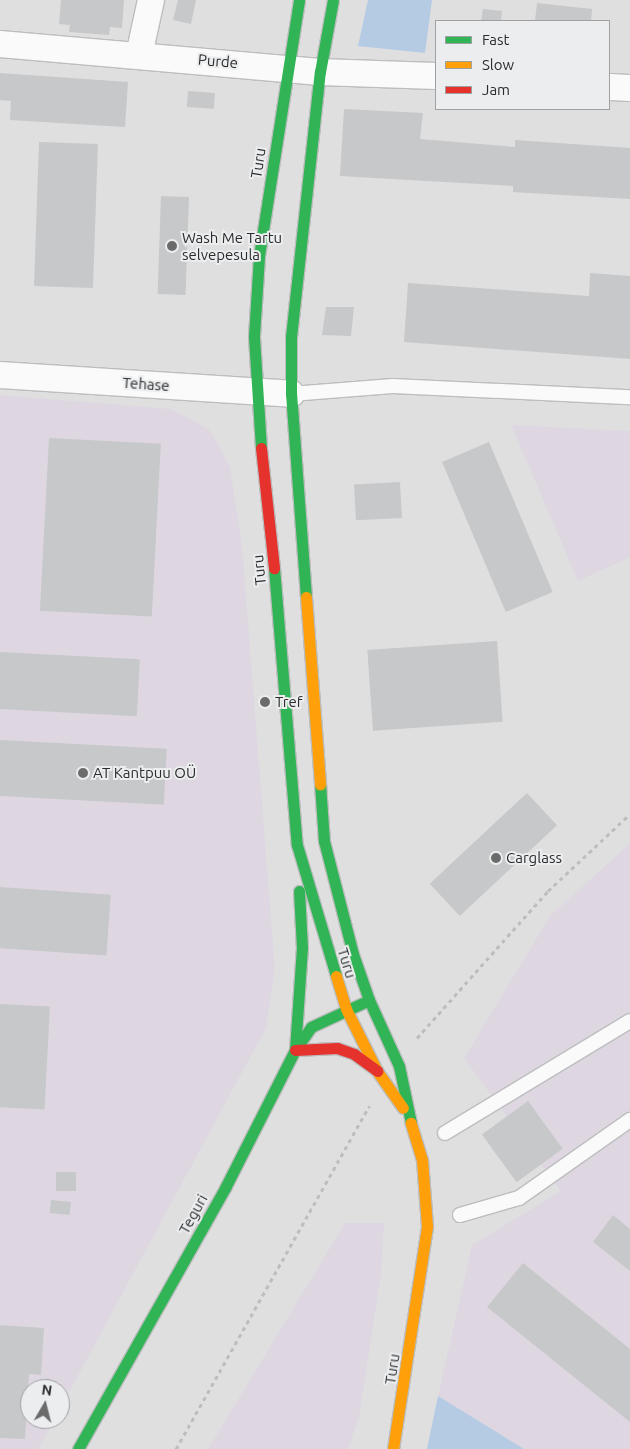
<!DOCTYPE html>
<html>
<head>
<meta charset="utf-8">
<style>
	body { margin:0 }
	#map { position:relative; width:630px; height:1449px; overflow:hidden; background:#dfdfe0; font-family:Ubuntu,sans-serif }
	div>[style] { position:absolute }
	.industrial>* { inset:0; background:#ded7e2 }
	.green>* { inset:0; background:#b5cbe4 }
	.building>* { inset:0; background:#c7c8c9; transform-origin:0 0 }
	.path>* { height:3px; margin-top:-1.5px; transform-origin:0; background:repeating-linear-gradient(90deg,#bdbdbe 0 4px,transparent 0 8px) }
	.roads { filter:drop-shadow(1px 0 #bcbdbd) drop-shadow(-1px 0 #bcbdbd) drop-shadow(0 1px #bcbdbd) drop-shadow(0 -1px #bcbdbd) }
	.lane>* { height:14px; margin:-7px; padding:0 7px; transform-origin:7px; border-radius:7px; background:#fafafa }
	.street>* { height:26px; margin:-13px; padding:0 13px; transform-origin:13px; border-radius:13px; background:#fafafa }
	.fast>* { height:11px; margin:-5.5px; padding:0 5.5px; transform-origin:5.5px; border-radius:5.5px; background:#30b455 }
	.slow>* { height:11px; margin:-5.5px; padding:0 5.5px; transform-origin:5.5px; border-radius:5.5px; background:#ff9f0a }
	.jam>* { height:11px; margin:-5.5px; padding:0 5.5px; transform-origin:5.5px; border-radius:5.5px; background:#e5322d }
	.dots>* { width:14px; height:14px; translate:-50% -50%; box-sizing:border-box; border:2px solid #ebedee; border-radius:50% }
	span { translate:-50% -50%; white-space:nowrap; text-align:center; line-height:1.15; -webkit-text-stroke:4px #ebedee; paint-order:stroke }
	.street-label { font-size:15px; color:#2c2c2d }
	.poi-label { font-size:15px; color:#2c2c2d }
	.left { translate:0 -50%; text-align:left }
	.legend { position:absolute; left:435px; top:20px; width:175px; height:90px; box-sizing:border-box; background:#ebedee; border:1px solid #9fa0a1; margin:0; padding:6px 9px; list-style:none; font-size:15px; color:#2c2c2d }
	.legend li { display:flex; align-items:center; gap:10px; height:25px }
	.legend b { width:25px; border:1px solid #9fa0a1 }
	.north { position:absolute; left:20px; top:1379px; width:50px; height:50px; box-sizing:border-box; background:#ebedee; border:1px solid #9fa0a1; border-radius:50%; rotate:8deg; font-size:14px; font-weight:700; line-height:20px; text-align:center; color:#2c2c2d }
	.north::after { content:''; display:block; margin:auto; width:18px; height:22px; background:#6b6b6c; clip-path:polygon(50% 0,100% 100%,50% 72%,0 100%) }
</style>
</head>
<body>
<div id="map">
	<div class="industrial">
		<div style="clip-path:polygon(0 395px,171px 409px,210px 430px,230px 467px,242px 545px,275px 969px,266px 1028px,60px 1409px,60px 1389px,30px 1389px,30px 1419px,55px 1419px,38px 1449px,0 1449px)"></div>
		<div style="clip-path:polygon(511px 425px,630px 431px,630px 557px,578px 581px)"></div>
		<div style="clip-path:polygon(630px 843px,630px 1449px,524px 1449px,438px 1396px,472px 1245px,561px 1191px,464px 1058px,550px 916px)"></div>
		<div style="clip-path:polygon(345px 1223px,384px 1223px,381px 1275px,359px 1417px,348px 1449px,208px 1449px)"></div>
	</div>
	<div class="green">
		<div style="clip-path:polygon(368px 0,432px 0,425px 53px,358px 46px)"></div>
		<div style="clip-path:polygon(438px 1396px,524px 1449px,427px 1449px)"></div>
	</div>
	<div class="building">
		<div style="clip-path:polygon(61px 0,124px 0,122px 28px,110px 27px,109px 35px,69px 32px,70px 25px,59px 24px)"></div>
		<div style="clip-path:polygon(178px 0,196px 0,191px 24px,173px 20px)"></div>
		<div style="clip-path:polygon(537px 3px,592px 9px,591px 21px,535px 21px)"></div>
		<div style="clip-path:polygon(483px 9px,502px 11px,501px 21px,481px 21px)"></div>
		<div style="clip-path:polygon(0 73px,128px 82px,125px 127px,10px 120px,11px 101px,0 100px)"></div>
		<div style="left:188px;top:91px;width:27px;height:16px;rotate:4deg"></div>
		<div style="clip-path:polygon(344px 109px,423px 113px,420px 139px,515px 147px,515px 140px,630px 148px,630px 199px,513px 192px,513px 186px,340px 176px)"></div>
		<div style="left:39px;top:142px;width:59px;height:144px;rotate:2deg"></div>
		<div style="left:161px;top:196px;width:28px;height:98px;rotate:2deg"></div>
		<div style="clip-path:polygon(590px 273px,630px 276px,630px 359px,404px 342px,408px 283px,589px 296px)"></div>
		<div style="clip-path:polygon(326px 307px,354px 307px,351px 336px,322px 335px)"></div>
		<div style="left:49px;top:438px;width:112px;height:173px;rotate:3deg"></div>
		<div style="left:489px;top:442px;width:163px;height:51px;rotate:67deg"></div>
		<div style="left:400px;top:482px;width:36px;height:46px;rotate:87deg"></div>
		<div style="left:497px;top:641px;width:81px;height:130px;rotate:86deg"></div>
		<div style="left:0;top:652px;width:140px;height:57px;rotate:3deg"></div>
		<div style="left:0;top:740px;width:167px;height:56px;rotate:3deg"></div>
		<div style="left:527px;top:793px;width:44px;height:133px;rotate:47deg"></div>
		<div style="left:0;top:887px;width:111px;height:61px;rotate:4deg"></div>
		<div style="left:0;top:1004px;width:50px;height:103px;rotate:3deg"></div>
		<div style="left:528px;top:1101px;width:59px;height:57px;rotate:54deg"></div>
		<div style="left:56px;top:1172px;width:20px;height:19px"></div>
		<div style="left:51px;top:1200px;width:20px;height:13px;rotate:6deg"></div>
		<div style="clip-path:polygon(613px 1215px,630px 1229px,630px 1271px,593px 1242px)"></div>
		<div style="clip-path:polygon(523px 1263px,630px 1349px,630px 1422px,487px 1307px)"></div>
		<div style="clip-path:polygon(0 1325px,44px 1328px,41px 1375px,29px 1374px,25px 1439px,0 1438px)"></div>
	</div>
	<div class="path">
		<div style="left:417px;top:1038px;width:197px;rotate:-48.3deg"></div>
		<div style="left:548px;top:891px;width:112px;rotate:-43.2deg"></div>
		<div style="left:176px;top:1449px;width:394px;rotate:-60.6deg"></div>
	</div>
	<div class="roads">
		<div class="lane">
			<div style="left:291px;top:394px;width:102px;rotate:-4.5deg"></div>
			<div style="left:393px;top:386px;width:237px;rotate:2.7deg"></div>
			<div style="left:445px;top:1133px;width:216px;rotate:-31.2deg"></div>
			<div style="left:460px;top:1215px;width:61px;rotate:-16.1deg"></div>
			<div style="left:519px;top:1198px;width:136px;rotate:-35.1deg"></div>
		</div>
		<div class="street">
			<div style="left:0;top:44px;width:321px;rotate:5deg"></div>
			<div style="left:320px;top:72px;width:116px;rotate:2deg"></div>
			<div style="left:139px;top:55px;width:56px;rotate:-77.7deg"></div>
			<div style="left:609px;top:87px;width:21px;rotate:3deg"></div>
			<div style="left:0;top:375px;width:292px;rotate:3.7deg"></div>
		</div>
		<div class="fast">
			<div style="left:261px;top:448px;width:112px;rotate:-93.6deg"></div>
			<div style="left:254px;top:336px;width:80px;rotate:-86.4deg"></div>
			<div style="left:259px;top:256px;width:259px;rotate:-81.1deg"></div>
			<div style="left:274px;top:568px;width:278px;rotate:85.3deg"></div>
			<div style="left:297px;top:845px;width:137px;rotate:73.4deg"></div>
			<div style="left:306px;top:597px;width:204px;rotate:-94.2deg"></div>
			<div style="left:291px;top:394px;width:57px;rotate:-90deg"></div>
			<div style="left:291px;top:337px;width:267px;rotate:-83.8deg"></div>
			<div style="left:320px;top:72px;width:73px;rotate:-79.8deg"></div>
			<div style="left:320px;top:784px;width:57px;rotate:86deg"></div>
			<div style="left:324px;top:841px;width:117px;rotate:75.6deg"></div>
			<div style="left:353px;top:954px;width:49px;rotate:70.8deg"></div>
			<div style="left:369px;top:1000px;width:72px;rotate:65.6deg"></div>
			<div style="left:399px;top:1066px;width:58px;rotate:78.1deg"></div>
			<div style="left:295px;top:1050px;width:102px;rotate:-86.1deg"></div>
			<div style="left:302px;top:948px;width:57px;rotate:-93deg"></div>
			<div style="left:78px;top:1449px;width:300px;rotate:-60.6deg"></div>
			<div style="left:225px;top:1188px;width:155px;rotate:-63.1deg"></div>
			<div style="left:295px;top:1050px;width:28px;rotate:-55deg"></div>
			<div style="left:311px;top:1027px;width:57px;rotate:-24.8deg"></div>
		</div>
		<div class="slow">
			<div style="left:306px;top:597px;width:188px;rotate:85.7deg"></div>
			<div style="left:336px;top:976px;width:34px;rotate:73deg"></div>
			<div style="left:346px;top:1009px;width:69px;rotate:63.4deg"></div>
			<div style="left:377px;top:1071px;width:45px;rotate:54.9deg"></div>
			<div style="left:393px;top:1449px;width:226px;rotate:-81.3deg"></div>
			<div style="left:427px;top:1226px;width:66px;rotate:-94.3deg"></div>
			<div style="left:422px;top:1160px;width:39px;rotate:-107deg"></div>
		</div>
		<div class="jam">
			<div style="left:261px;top:448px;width:121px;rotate:83.8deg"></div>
			<div style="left:295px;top:1050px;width:42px;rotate:-2.7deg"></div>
			<div style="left:337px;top:1048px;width:18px;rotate:19deg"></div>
			<div style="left:354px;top:1054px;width:29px;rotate:36deg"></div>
		</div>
	</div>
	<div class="dots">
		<div style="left:172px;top:246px;background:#6b6b6c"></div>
		<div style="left:265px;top:702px;background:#6b6b6c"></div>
		<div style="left:83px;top:773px;background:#6b6b6c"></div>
		<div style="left:496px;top:858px;background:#6b6b6c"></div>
	</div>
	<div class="street-label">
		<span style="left:218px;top:61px;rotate:5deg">Purde</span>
		<span style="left:258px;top:163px;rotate:-81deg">Turu</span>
		<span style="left:146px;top:384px;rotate:4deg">Tehase</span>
		<span style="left:259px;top:570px;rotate:-96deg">Turu</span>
		<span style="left:347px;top:963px;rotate:73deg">Turu</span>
		<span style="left:193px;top:1214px;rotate:-61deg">Teguri</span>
		<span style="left:392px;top:1369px;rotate:-81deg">Turu</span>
	</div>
	<div class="poi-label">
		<span class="left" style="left:182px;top:246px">Wash Me Tartu<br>selvepesula</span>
		<span class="left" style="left:275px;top:702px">Tref</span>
		<span class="left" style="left:93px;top:773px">AT Kantpuu OÜ</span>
		<span class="left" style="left:506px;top:858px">Carglass</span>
	</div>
	<ul class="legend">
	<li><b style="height:6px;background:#30b455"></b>Fast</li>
	<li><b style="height:6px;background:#ff9f0a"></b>Slow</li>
	<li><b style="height:6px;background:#e5322d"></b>Jam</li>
	</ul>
	<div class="north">N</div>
</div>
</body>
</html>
